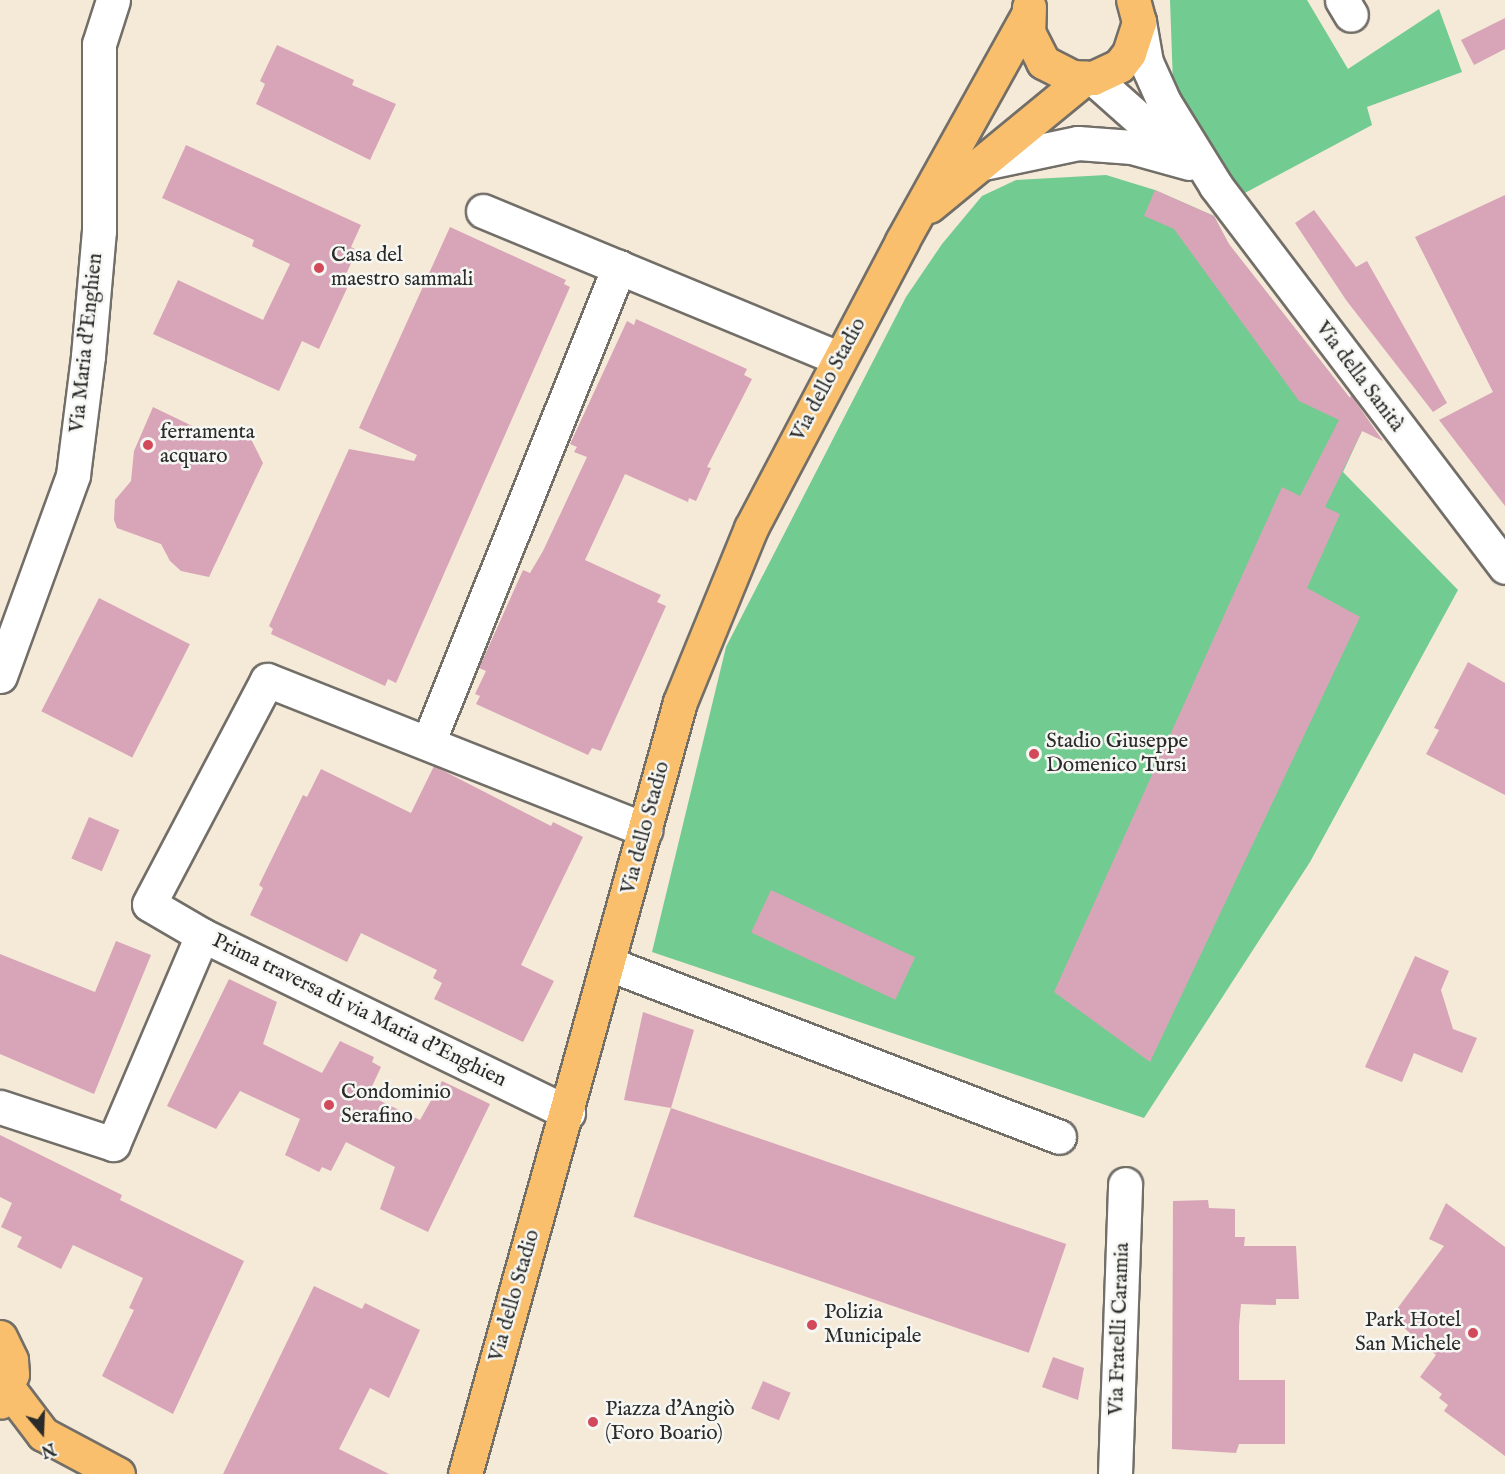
<!DOCTYPE html>
<html>
<head>
<meta charset="utf-8">
<style>
	body { margin:0 }
	#map { position:relative; width:1505px; height:1474px; overflow:hidden; background:#f5e9d8; font-family:"IM FELL English",serif }
	div>[style] { position:absolute }
	.green>* { inset:0; background:#72cb91 }
	.building>* { inset:0; background:#d8a5b8; transform-origin:0 0 }
	.roads { filter:drop-shadow(2px 0 #726e68) drop-shadow(-2px 0 #726e68) drop-shadow(0 2px #726e68) drop-shadow(0 -2px #726e68) }
	.minor>* { height:33px; margin:-16.5px; padding:0 16.5px; transform-origin:16.5px; border-radius:16.5px; background:#fff }
	.major>* { height:33px; margin:-16.5px; padding:0 16.5px; transform-origin:16.5px; border-radius:16.5px; background:#f9bf6c }
	.dots>* { width:16px; height:16px; translate:-50% -50%; box-sizing:border-box; border:3px solid #f6f6f2; border-radius:50% }
	span { translate:-50% -50%; white-space:nowrap; text-align:center; line-height:1.15; -webkit-text-stroke:5px #f6f6f2; paint-order:stroke }
	.poi-label { font-size:21px; color:#2b2b2b }
	.left { translate:0 -50%; text-align:left }
	.right { translate:-100% -50%; text-align:right }
	.street-label { font-size:21px; color:#2b2b2b }
	.north { position:absolute; left:12px; top:1402px; width:60px; height:60px; -webkit-text-stroke:4px #f6f6f2; paint-order:stroke; rotate:161deg; font-size:16px; font-weight:700; line-height:24px; text-align:center; color:#2b2b2b }
	.north::after { content:''; display:block; margin:auto; width:21px; height:27px; background:#2b2b2b; clip-path:polygon(50% 0,100% 100%,50% 72%,0 100%) }
</style>
</head>
<body>
<div id="map">
	<div class="green">
		<div style="clip-path:polygon(1170px 0,1307px 0,1348px 69px,1439px 9px,1462px 72px,1367px 107px,1372px 125px,1243px 194px,1173px 84px)"></div>
		<div style="clip-path:polygon(1106px 175px,1155px 190px,1214px 216px,1229px 245px,1367px 420px,1343px 472px,1458px 590px,1310px 862px,1144px 1118px,652px 952px,726px 647px,906px 297px,942px 244px,982px 196px,1016px 180px)"></div>
	</div>
	<div class="building">
		<div style="clip-path:polygon(1505px 18px,1505px 49px,1474px 65px,1461px 40px)"></div>
		<div style="clip-path:polygon(277px 45px,354px 80px,352px 85px,396px 104px,370px 160px,256px 104px,265px 84px,260px 81px)"></div>
		<div style="clip-path:polygon(186px 145px,361px 225px,351px 247px,357px 250px,343px 281px,349px 284px,319px 349px,302px 341px,279px 391px,153px 334px,178px 280px,263px 320px,290px 264px,252px 246px,254px 240px,162px 198px)"></div>
		<div style="clip-path:polygon(1155px 190px,1214px 216px,1229px 244px,1350px 398px,1351px 395px,1383px 441px,1362px 431px,1325px 507px,1340px 514px,1307px 588px,1360px 617px,1150px 1062px,1054px 992px,1282px 487px,1300px 496px,1339px 420px,1299px 401px,1174px 229px,1144px 216px)"></div>
		<div style="clip-path:polygon(1505px 195px,1505px 506px,1439px 420px,1493px 392px,1415px 237px)"></div>
		<div style="clip-path:polygon(1314px 210px,1356px 267px,1367px 261px,1447px 403px,1433px 412px,1346px 300px,1295px 223px)"></div>
		<div style="clip-path:polygon(450px 227px,566px 280px,564px 284px,570px 287px,396px 683px,388px 679px,385px 686px,271px 634px,273px 629px,269px 626px,349px 449px,414px 461px,417px 455px,359px 428px)"></div>
		<div style="clip-path:polygon(636px 319px,747px 369px,744px 375px,752px 379px,707px 467px,711px 468px,696px 501px,689px 498px,688px 502px,625px 474px,585px 560px,661px 595px,657px 602px,666px 606px,601px 751px,592px 748px,588px 755px,476px 704px,480px 696px,475px 694px,486px 671px,479px 668px,523px 570px,530px 573px,543px 551px,587px 457px,574px 452px,577px 447px,570px 444px,627px 321px,634px 325px)"></div>
		<div style="clip-path:polygon(153px 407px,211px 435px,231px 428px,247px 431px,263px 463px,209px 577px,181px 571px,170px 561px,161px 544px,117px 528px,114px 520px,115px 500px,131px 481px,134px 451px)"></div>
		<div style="left:99px;top:598px;width:102px;height:127px;rotate:27deg"></div>
		<div style="clip-path:polygon(1468px 662px,1505px 683px,1505px 795px,1426px 754px,1439px 730px,1434px 728px)"></div>
		<div style="clip-path:polygon(434px 766px,551px 826px,553px 822px,583px 837px,521px 965px,554px 981px,523px 1042px,434px 999px,442px 983px,433px 978px,437px 970px,361px 933px,347px 962px,250px 915px,263px 888px,259px 885px,303px 795px,307px 797px,321px 769px,411px 813px)"></div>
		<div style="left:89px;top:817px;width:33px;height:45px;rotate:23deg"></div>
		<div style="left:771px;top:890px;width:159px;height:47px;rotate:25deg"></div>
		<div style="clip-path:polygon(116px 941px,151px 955px,94px 1094px,0 1054px,0 954px,95px 992px)"></div>
		<div style="clip-path:polygon(1415px 956px,1449px 971px,1441px 990px,1453px 1029px,1477px 1038px,1462px 1073px,1414px 1053px,1402px 1082px,1365px 1067px)"></div>
		<div style="clip-path:polygon(229px 979px,277px 1002px,263px 1044px,322px 1073px,340px 1041px,374px 1057px,372px 1062px,381px 1067px,368px 1095px,420px 1120px,442px 1081px,490px 1104px,428px 1232px,380px 1209px,395px 1167px,346px 1142px,331px 1171px,322px 1167px,319px 1172px,285px 1155px,300px 1119px,240px 1091px,216px 1129px,167px 1106px)"></div>
		<div style="clip-path:polygon(643px 1012px,694px 1030px,671px 1108px,624px 1100px)"></div>
		<div style="left:671px;top:1108px;width:418px;height:115px;rotate:19deg"></div>
		<div style="clip-path:polygon(0 1135px,122px 1195px,120px 1200px,244px 1261px,173px 1414px,102px 1376px,134px 1310px,129px 1308px,143px 1278px,73px 1245px,61px 1269px,17px 1247px,22px 1237px,1px 1227px,12px 1203px,0 1197px)"></div>
		<div style="clip-path:polygon(1208px 1200px,1209px 1208px,1235px 1209px,1235px 1237px,1245px 1237px,1244px 1246px,1296px 1246px,1299px 1299px,1276px 1299px,1276px 1305px,1241px 1304px,1239px 1326px,1239px 1380px,1285px 1380px,1285px 1444px,1239px 1444px,1236px 1453px,1172px 1449px,1173px 1201px)"></div>
		<div style="clip-path:polygon(1446px 1203px,1505px 1247px,1505px 1456px,1444px 1411px,1448px 1405px,1439px 1398px,1442px 1394px,1420px 1377px,1436px 1355px,1391px 1317px,1444px 1246px,1429px 1239px)"></div>
		<div style="clip-path:polygon(314px 1286px,362px 1309px,365px 1303px,420px 1330px,389px 1398px,370px 1388px,339px 1449px,389px 1474px,223px 1474px)"></div>
		<div style="clip-path:polygon(1053px 1357px,1084px 1368px,1078px 1400px,1042px 1387px)"></div>
		<div style="left:763px;top:1381px;width:30px;height:30px;rotate:23deg"></div>
	</div>
	<div class="roads">
		<div class="minor">
			<div style="left:1342px;top:0;width:17px;rotate:59deg"></div>
			<div style="left:1139px;top:22px;width:41px;rotate:80.1deg"></div>
			<div style="left:1146px;top:62px;width:44px;rotate:65.8deg"></div>
			<div style="left:1164px;top:102px;width:99px;rotate:58.2deg"></div>
			<div style="left:1216px;top:186px;width:478px;rotate:52.8deg"></div>
			<div style="left:1093px;top:78px;width:120px;rotate:41.6deg"></div>
			<div style="left:983px;top:163px;width:97px;rotate:-11.9deg"></div>
			<div style="left:1078px;top:143px;width:54px;rotate:4.2deg"></div>
			<div style="left:1132px;top:147px;width:59px;rotate:15.7deg"></div>
			<div style="left:483px;top:211px;width:386px;rotate:22.5deg"></div>
			<div style="left:0;top:676px;width:214px;rotate:-70deg"></div>
			<div style="left:73px;top:475px;width:120px;rotate:-82.8deg"></div>
			<div style="left:88px;top:356px;width:125px;rotate:-85deg"></div>
			<div style="left:99px;top:231px;width:187px;rotate:-90deg"></div>
			<div style="left:99px;top:44px;width:46px;rotate:-72.3deg"></div>
			<div style="left:428px;top:743px;width:513px;rotate:-68.14deg"></div>
			<div style="left:202px;top:935px;width:61px;rotate:-149.7deg"></div>
			<div style="left:149px;top:904px;width:253px;rotate:-62.2deg"></div>
			<div style="left:267px;top:680px;width:407px;rotate:21.6deg"></div>
			<div style="left:609px;top:964px;width:482px;rotate:21deg"></div>
			<div style="left:0;top:1107px;width:119px;rotate:18.1deg"></div>
			<div style="left:113px;top:1144px;width:227px;rotate:-66.9deg"></div>
			<div style="left:202px;top:935px;width:407px;rotate:25.9deg"></div>
			<div style="left:1115px;top:1474px;width:290px;rotate:-88deg"></div>
		</div>
		<div class="major">
			<div style="left:1029px;top:7px;width:25px;rotate:92deg"></div>
			<div style="left:1028px;top:32px;width:34px;rotate:63deg"></div>
			<div style="left:1043px;top:62px;width:33px;rotate:27deg"></div>
			<div style="left:1072px;top:77px;width:21px;rotate:3deg"></div>
			<div style="left:1093px;top:78px;width:29px;rotate:-25deg"></div>
			<div style="left:1119px;top:66px;width:16px;rotate:-52deg"></div>
			<div style="left:1129px;top:53px;width:33px;rotate:-72deg"></div>
			<div style="left:1139px;top:22px;width:23px;rotate:-105deg"></div>
			<div style="left:929px;top:206px;width:202px;rotate:-39.4deg"></div>
			<div style="left:0;top:1337px;width:25px;rotate:64deg"></div>
			<div style="left:11px;top:1360px;width:14px;rotate:86deg"></div>
			<div style="left:12px;top:1374px;width:30px;rotate:113deg"></div>
			<div style="left:8px;top:1388px;width:58px;rotate:52.7deg"></div>
			<div style="left:43px;top:1434px;width:85px;rotate:28.1deg"></div>
			<div style="left:465px;top:1474px;width:801px;rotate:-74.44deg"></div>
			<div style="left:680px;top:702px;width:188px;rotate:-67.8deg"></div>
			<div style="left:751px;top:528px;width:324px;rotate:-62.2deg"></div>
			<div style="left:902px;top:241px;width:259px;rotate:-60.9deg"></div>
		</div>
	</div>
	<div class="dots">
		<div style="left:319px;top:268px;background:#d1495b"></div>
		<div style="left:148px;top:445px;background:#d1495b"></div>
		<div style="left:1034px;top:754px;background:#d1495b"></div>
		<div style="left:329px;top:1105px;background:#d1495b"></div>
		<div style="left:812px;top:1325px;background:#d1495b"></div>
		<div style="left:1473px;top:1333px;background:#d1495b"></div>
		<div style="left:593px;top:1422px;background:#d1495b"></div>
	</div>
	<div class="poi-label">
		<span class="left" style="left:331px;top:268px">Casa del<br>maestro sammali</span>
		<span class="left" style="left:160px;top:445px">ferramenta<br>acquaro</span>
		<span class="left" style="left:1046px;top:754px">Stadio Giuseppe<br>Domenico Tursi</span>
		<span class="left" style="left:341px;top:1105px">Condominio<br>Serafino</span>
		<span class="left" style="left:824px;top:1325px">Polizia<br>Municipale</span>
		<span class="right" style="left:1461px;top:1333px">Park Hotel<br>San Michele</span>
		<span class="left" style="left:605px;top:1422px">Piazza d'Angiò<br>(Foro Boario)</span>
	</div>
	<div class="street-label">
		<span style="left:87px;top:343px;rotate:-84deg">Via Maria d'Enghien</span>
		<span style="left:1359px;top:377px;rotate:53deg">Via della Sanità</span>
		<span style="left:829px;top:380px;rotate:-62deg">Via dello Stadio</span>
		<span style="left:646px;top:828px;rotate:-75deg">Via dello Stadio</span>
		<span style="left:359px;top:1011px;rotate:26deg">Prima traversa di via Maria d'Enghien</span>
		<span style="left:515px;top:1296px;rotate:-74deg">Via dello Stadio</span>
		<span style="left:1120px;top:1329px;rotate:-88deg">Via Fratelli Caramia</span>
	</div>
	<div class="north">N</div>
</div>
</body>
</html>
